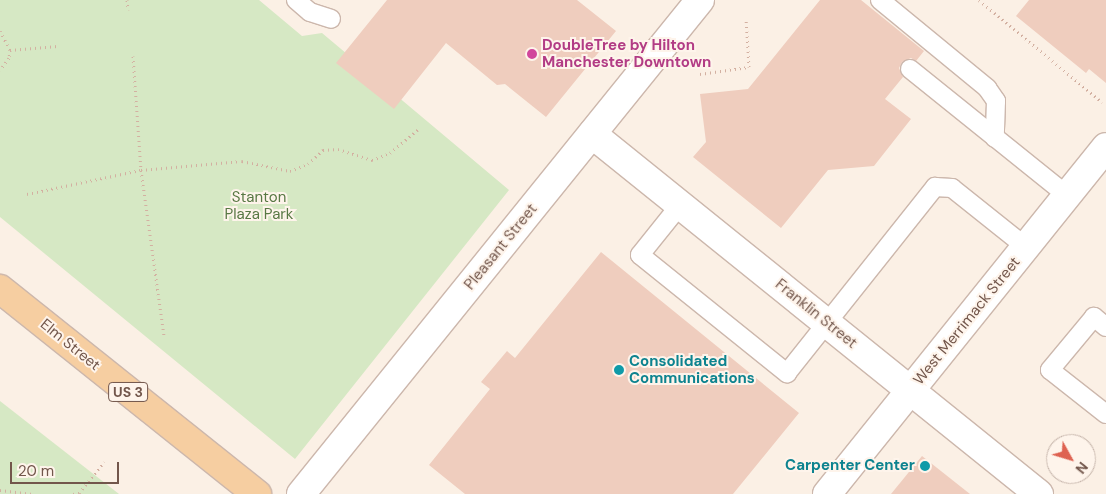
<!DOCTYPE html>
<html>
<head>
<meta charset="utf-8">
<style>
	body { margin:0 }
	#map { position:relative; width:1106px; height:494px; overflow:hidden; background:#fbf0e5; font-family:"DM Sans",sans-serif }
	div>[style] { position:absolute }
	.green>* { inset:0; background:#d6e8c4 }
	.building>* { inset:0; background:#efcdbe }
	.path>* { height:3px; margin-top:-1.5px; transform-origin:0; background:repeating-linear-gradient(90deg,#d3b0a1 0 1px,transparent 0 5px) }
	.roads { filter:drop-shadow(1px 0 #ccb7ac) drop-shadow(-1px 0 #ccb7ac) drop-shadow(0 1px #ccb7ac) drop-shadow(0 -1px #ccb7ac) }
	.service>* { height:18px; margin:-9px; padding:0 9px; transform-origin:9px; border-radius:9px; background:#fff }
	.minor>* { height:28px; margin:-14px; padding:0 14px; transform-origin:14px; border-radius:14px; background:#fff }
	.primary>* { height:28px; margin:-14px; padding:0 14px; transform-origin:14px; border-radius:14px; background:#f6cea1 }
	.dots>* { width:14px; height:14px; translate:-50% -50%; box-sizing:border-box; border:2px solid #fef4eb; border-radius:50% }
	span { translate:-50% -50%; white-space:nowrap; text-align:center; line-height:1.15; -webkit-text-stroke:4px #fef4eb; paint-order:stroke }
	.shield-label span { padding:1px 4px; background:#fef4eb; border:1px solid; border-radius:4px; -webkit-text-stroke-width:0 }
	.shield-label { font-size:14px; color:#72564b; font-weight:700 }
	.hotel-label { font-size:15px; color:#b23c85; font-weight:700 }
	.left { translate:0 -50%; text-align:left }
	.park-label { font-size:15px; color:#587844 }
	.street-label { font-size:15px; color:#72564b }
	.culture-label { font-size:15px; color:#0d838f; font-weight:700 }
	.right { translate:-100% -50%; text-align:right }
	.north { position:absolute; left:1046px; top:434px; width:50px; height:50px; box-sizing:border-box; background:#fef4eb; border:1px solid #c6b5ab; border-radius:50%; rotate:129deg; font-size:14px; font-weight:700; line-height:20px; text-align:center; color:#72564b }
	.north::after { content:''; display:block; margin:auto; width:18px; height:22px; background:#de6251; clip-path:polygon(50% 0,100% 100%,50% 72%,0 100%) }
	.scale { position:absolute; left:10px; top:462px; width:109px; height:22px; box-sizing:border-box; border:2px solid #72564b; border-top:0; padding-left:6px; font-size:15px; line-height:18px; white-space:nowrap; color:#72564b; -webkit-text-stroke:4px #fef4eb; paint-order:stroke }
</style>
</head>
<body>
<div id="map">
	<div class="green">
		<div style="clip-path:polygon(0 0,259px 0,302px 36px,322px 33px,509px 190px,295px 459px,0 217px)"></div>
		<div style="clip-path:polygon(0 401px,119px 494px,0 494px)"></div>
	</div>
	<div class="building">
		<div style="clip-path:polygon(387px 0,577px 0,616px 31px,546px 117px,505px 84px,497px 85px,446px 43px,394px 109px,336px 63px)"></div>
		<div style="clip-path:polygon(820px 0,861px 0,924px 51px,916px 61px,911px 58px,902px 62px,899px 68px,903px 77px,885px 99px,911px 119px,874px 166px,828px 170px,781px 228px,693px 157px,706px 142px,700px 94px,748px 89px)"></div>
		<div style="clip-path:polygon(1029px 0,1106px 0,1106px 83px,1089px 69px,1086px 73px,1016px 16px)"></div>
		<div style="clip-path:polygon(601px 252px,799px 413px,733px 494px,465px 494px,429px 465px,490px 389px,481px 382px,507px 351px,515px 358px)"></div>
		<div style="clip-path:polygon(922px 456px,970px 494px,891px 494px)"></div>
	</div>
	<div class="path">
		<div style="left:127px;top:0;width:10px;rotate:84deg"></div>
		<div style="left:979px;top:0;width:160px;rotate:39.7deg"></div>
		<div style="left:0;top:31px;width:21px;rotate:62deg"></div>
		<div style="left:10px;top:50px;width:8px;rotate:97deg"></div>
		<div style="left:9px;top:58px;width:15px;rotate:127deg"></div>
		<div style="left:10px;top:50px;width:48px;rotate:-4.8deg"></div>
		<div style="left:133px;top:56px;width:114px;rotate:86deg"></div>
		<div style="left:141px;top:170px;width:167px;rotate:82.1deg"></div>
		<div style="left:700px;top:74px;width:49px;rotate:-8.1deg"></div>
		<div style="left:749px;top:67px;width:49px;rotate:-93.5deg"></div>
		<div style="left:27px;top:194px;width:116px;rotate:-11.9deg"></div>
		<div style="left:141px;top:170px;width:101px;rotate:-5.1deg"></div>
		<div style="left:242px;top:161px;width:49px;rotate:11.8deg"></div>
		<div style="left:290px;top:171px;width:19px;rotate:-21deg"></div>
		<div style="left:308px;top:164px;width:21px;rotate:-43deg"></div>
		<div style="left:323px;top:150px;width:15px;rotate:-4deg"></div>
		<div style="left:338px;top:149px;width:36px;rotate:18deg"></div>
		<div style="left:372px;top:160px;width:19px;rotate:-21deg"></div>
		<div style="left:390px;top:153px;width:39px;rotate:-40deg"></div>
		<div style="left:0;top:490px;width:33px;rotate:7deg"></div>
		<div style="left:73px;top:494px;width:6px;rotate:-9deg"></div>
		<div style="left:79px;top:493px;width:40px;rotate:-51deg"></div>
	</div>
	<div class="roads">
		<div class="service">
			<div style="left:296px;top:0;width:18px;rotate:41deg"></div>
			<div style="left:310px;top:12px;width:22px;rotate:18deg"></div>
			<div style="left:880px;top:0;width:139px;rotate:39.4deg"></div>
			<div style="left:987px;top:88px;width:16px;rotate:55deg"></div>
			<div style="left:996px;top:101px;width:37px;rotate:92deg"></div>
			<div style="left:910px;top:69px;width:203px;rotate:38.8deg"></div>
			<div style="left:680px;top:205px;width:64px;rotate:128.7deg"></div>
			<div style="left:640px;top:255px;width:189px;rotate:38.8deg"></div>
			<div style="left:787px;top:373px;width:238px;rotate:-51.5deg"></div>
			<div style="left:935px;top:187px;width:17px;rotate:3deg"></div>
			<div style="left:952px;top:188px;width:95px;rotate:38.6deg"></div>
			<div style="left:1106px;top:327px;width:16px;rotate:-140deg"></div>
			<div style="left:1094px;top:317px;width:69px;rotate:129.7deg"></div>
			<div style="left:1050px;top:370px;width:71px;rotate:38.2deg"></div>
		</div>
		<div class="minor">
			<div style="left:592px;top:134px;width:574px;rotate:38.85deg"></div>
			<div style="left:301px;top:494px;width:635px;rotate:-51.07deg"></div>
			<div style="left:827px;top:494px;width:445px;rotate:-51.2deg"></div>
		</div>
		<div class="primary">
			<div style="left:0;top:289px;width:329px;rotate:38.6deg"></div>
		</div>
	</div>
	<div class="dots">
		<div style="left:532px;top:54px;background:#d1479c"></div>
		<div style="left:619px;top:370px;background:#0f9aa8"></div>
		<div style="left:925px;top:466px;background:#0f9aa8"></div>
	</div>
	<div class="shield-label">
		<span style="left:128px;top:392px">US 3</span>
	</div>
	<div class="hotel-label">
		<span class="left" style="left:542px;top:54px">DoubleTree by Hilton<br>Manchester Downtown</span>
	</div>
	<div class="park-label">
		<span style="left:259px;top:206px">Stanton<br>Plaza Park</span>
	</div>
	<div class="street-label">
		<span style="left:501px;top:247px;rotate:-51deg">Pleasant Street</span>
		<span style="left:816px;top:314px;rotate:39deg">Franklin Street</span>
		<span style="left:967px;top:321px;rotate:-51deg">West Merrimack Street</span>
		<span style="left:70px;top:345px;rotate:39deg">Elm Street</span>
	</div>
	<div class="culture-label">
		<span class="left" style="left:629px;top:370px">Consolidated<br>Communications</span>
		<span class="right" style="left:915px;top:466px">Carpenter Center</span>
	</div>
	<div class="north">N</div>
	<div class="scale">20 m</div>
</div>
</body>
</html>
